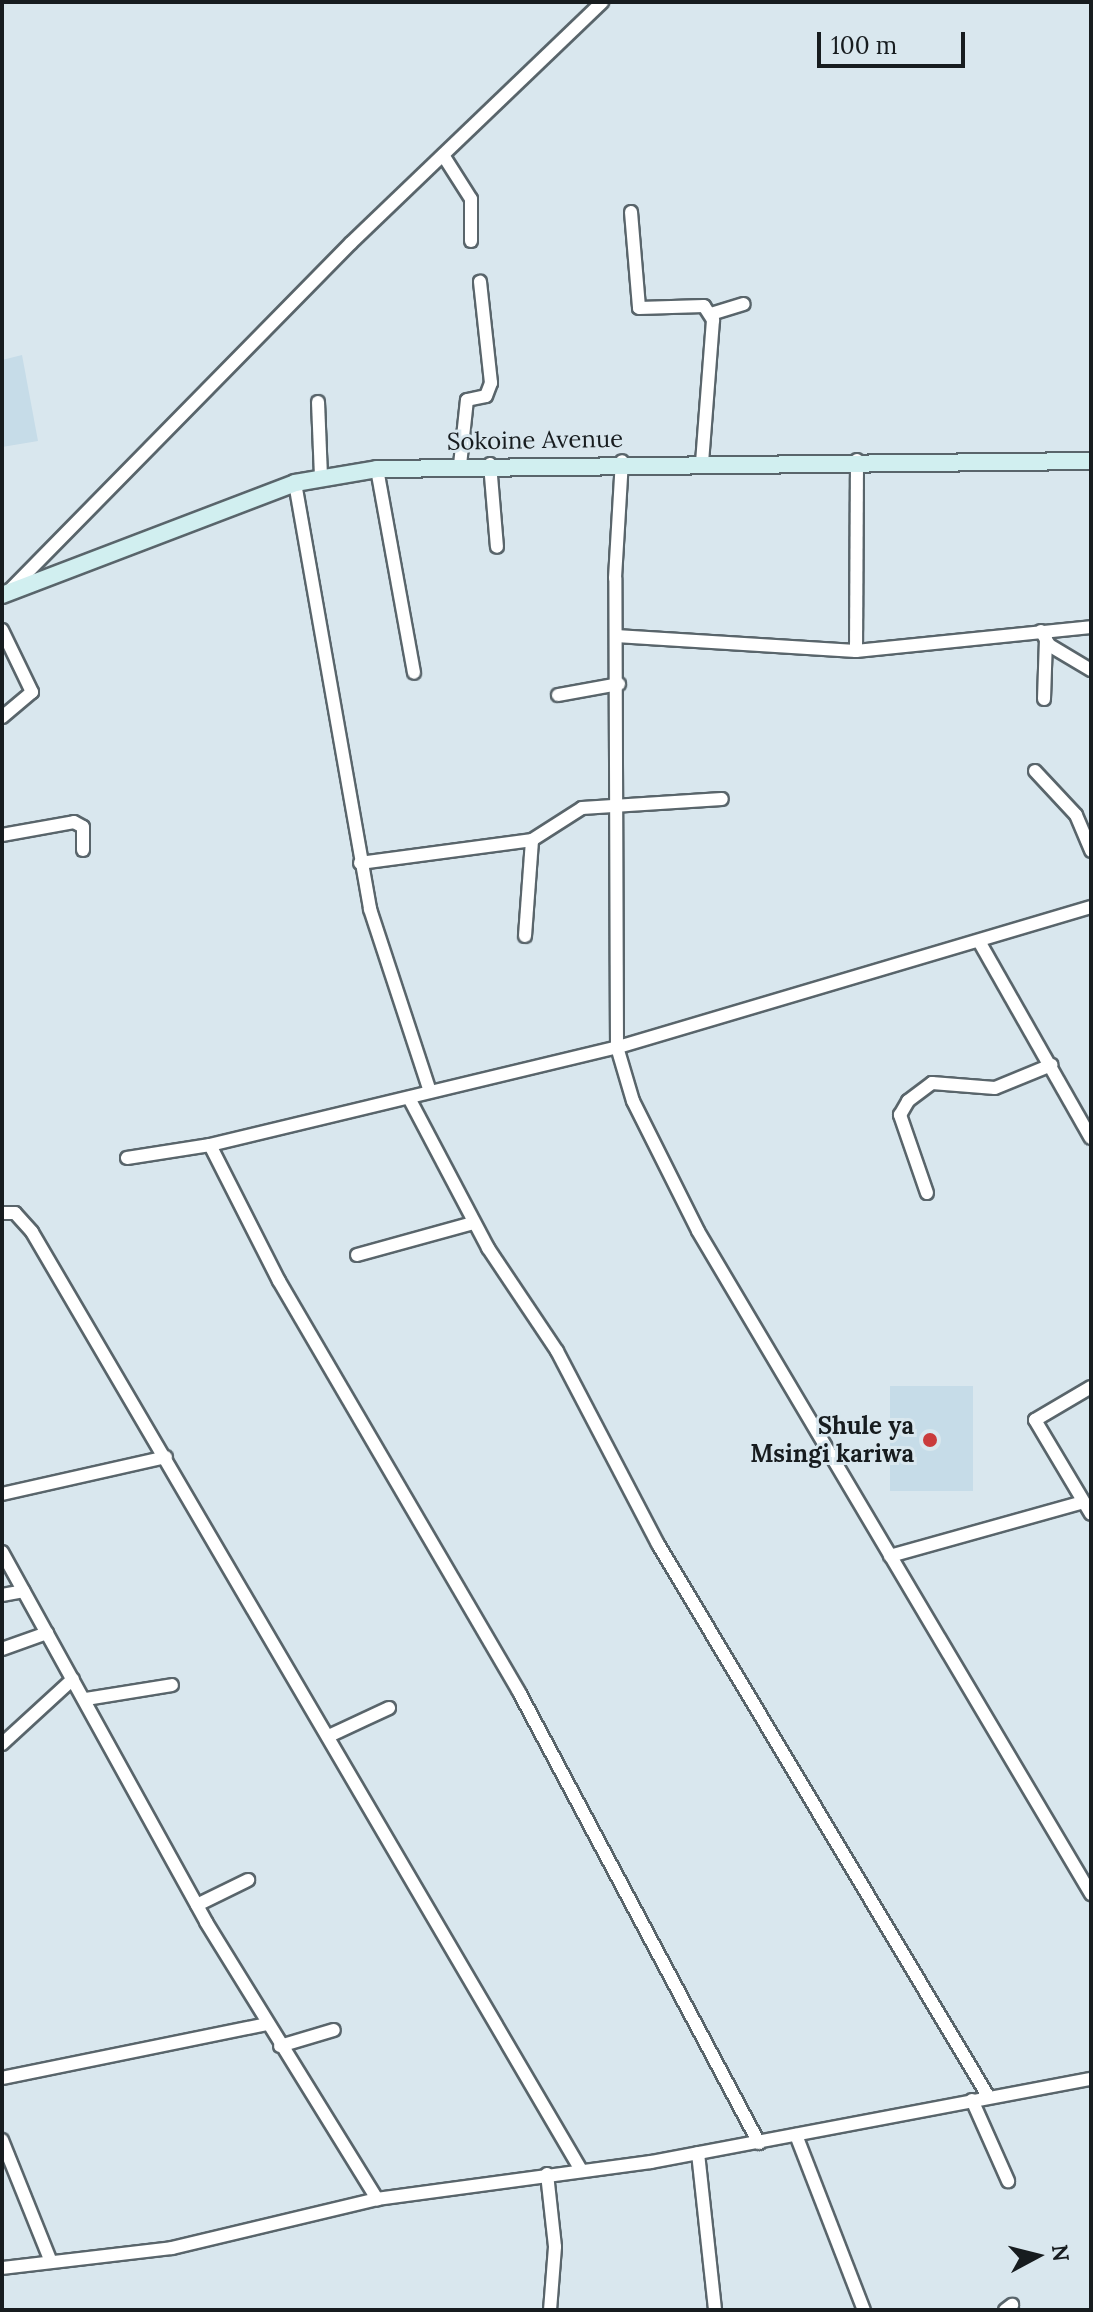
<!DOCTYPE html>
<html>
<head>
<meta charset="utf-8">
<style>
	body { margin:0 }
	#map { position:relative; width:1093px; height:2312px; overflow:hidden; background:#d9e7ee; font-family:Lora,serif }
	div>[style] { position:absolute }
	.built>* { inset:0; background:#c6dce8; transform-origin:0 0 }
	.roads { filter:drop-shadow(2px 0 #59656b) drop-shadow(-2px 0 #59656b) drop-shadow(0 2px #59656b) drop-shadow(0 -2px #59656b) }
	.street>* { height:12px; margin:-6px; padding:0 6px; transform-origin:6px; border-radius:6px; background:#fff }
	.secondary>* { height:16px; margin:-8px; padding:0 8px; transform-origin:8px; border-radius:8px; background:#d1eff0 }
	.dots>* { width:22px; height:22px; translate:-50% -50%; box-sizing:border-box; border:4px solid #d9e7ee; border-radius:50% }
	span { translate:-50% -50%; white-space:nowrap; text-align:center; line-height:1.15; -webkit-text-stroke:6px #d9e7ee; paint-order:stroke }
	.street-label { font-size:24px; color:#171c1f }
	.poi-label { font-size:24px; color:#171c1f; font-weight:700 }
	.right { translate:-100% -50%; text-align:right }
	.frame { position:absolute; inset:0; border:4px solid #171c1f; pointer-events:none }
	.north { position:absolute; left:997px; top:2216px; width:80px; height:80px; -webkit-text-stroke:6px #d9e7ee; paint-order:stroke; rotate:83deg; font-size:22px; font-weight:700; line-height:32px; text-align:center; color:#171c1f }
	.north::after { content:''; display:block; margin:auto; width:28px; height:36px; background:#171c1f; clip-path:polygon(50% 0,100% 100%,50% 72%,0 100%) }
	.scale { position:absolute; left:817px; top:32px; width:148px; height:36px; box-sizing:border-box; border:4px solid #171c1f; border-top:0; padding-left:10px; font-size:24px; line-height:28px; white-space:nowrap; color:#171c1f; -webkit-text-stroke:6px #d9e7ee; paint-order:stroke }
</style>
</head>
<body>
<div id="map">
	<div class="built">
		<div style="clip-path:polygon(22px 355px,38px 441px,2px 447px,2px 360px)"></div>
		<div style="left:890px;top:1386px;width:83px;height:105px"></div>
	</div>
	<div class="roads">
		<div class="street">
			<div style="left:443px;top:155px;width:52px;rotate:57.5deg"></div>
			<div style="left:471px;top:199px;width:42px;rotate:90deg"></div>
			<div style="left:631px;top:212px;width:96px;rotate:85.2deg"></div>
			<div style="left:639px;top:308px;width:65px;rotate:-1.8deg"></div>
			<div style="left:704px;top:306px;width:17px;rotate:57deg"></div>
			<div style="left:713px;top:320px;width:142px;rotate:94.4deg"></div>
			<div style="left:711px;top:314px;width:34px;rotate:-17deg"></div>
			<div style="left:318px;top:402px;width:76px;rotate:87.7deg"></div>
			<div style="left:490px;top:464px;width:83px;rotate:85.2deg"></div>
			<div style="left:460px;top:465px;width:65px;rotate:-83.9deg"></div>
			<div style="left:467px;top:400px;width:19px;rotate:-12deg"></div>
			<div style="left:486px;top:396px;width:14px;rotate:-69deg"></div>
			<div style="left:491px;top:383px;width:102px;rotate:-96.2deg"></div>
			<div style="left:377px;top:469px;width:207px;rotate:79.7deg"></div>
			<div style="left:295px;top:483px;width:433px;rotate:80deg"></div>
			<div style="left:370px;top:909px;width:192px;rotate:71.8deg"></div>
			<div style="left:11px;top:589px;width:485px;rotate:-45.5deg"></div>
			<div style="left:351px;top:243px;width:348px;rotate:-43.8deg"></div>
			<div style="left:2px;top:630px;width:69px;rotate:64.2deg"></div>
			<div style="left:32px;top:692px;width:39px;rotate:140deg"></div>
			<div style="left:1041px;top:631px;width:16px;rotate:60deg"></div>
			<div style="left:1049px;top:645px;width:49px;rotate:30.8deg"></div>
			<div style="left:616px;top:636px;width:240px;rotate:3.6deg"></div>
			<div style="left:856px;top:651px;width:236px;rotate:-5.8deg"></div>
			<div style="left:856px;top:651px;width:191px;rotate:-89.7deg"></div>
			<div style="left:558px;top:695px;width:62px;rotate:-10.2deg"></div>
			<div style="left:1044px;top:699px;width:60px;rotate:-88.1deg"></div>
			<div style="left:1035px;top:771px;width:60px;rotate:47deg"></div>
			<div style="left:1076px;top:815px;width:39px;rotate:67deg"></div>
			<div style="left:2px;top:835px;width:73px;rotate:-10.2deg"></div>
			<div style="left:74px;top:822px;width:10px;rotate:29deg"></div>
			<div style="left:83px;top:827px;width:23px;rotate:90deg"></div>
			<div style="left:360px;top:863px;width:174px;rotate:-7.6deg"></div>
			<div style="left:532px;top:840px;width:59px;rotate:-32.6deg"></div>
			<div style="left:582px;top:808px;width:140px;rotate:-3.7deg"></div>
			<div style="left:1091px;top:907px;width:494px;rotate:163.5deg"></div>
			<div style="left:617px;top:1047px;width:56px;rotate:73.5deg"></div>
			<div style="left:633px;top:1101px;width:145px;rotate:63.4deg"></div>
			<div style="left:698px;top:1231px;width:771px;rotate:59.34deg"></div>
			<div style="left:525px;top:936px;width:96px;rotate:-85.8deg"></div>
			<div style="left:980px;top:943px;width:224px;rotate:60.4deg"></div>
			<div style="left:409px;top:1098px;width:170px;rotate:62.2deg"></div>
			<div style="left:488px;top:1248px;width:124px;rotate:56.2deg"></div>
			<div style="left:557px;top:1351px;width:218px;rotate:62.4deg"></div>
			<div style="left:658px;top:1544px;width:643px;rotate:59.13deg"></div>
			<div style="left:210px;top:1145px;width:153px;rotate:63.1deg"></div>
			<div style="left:279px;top:1281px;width:476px;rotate:59.7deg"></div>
			<div style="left:519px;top:1692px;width:511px;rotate:61.98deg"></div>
			<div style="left:127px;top:1158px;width:84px;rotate:-8.9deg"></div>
			<div style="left:210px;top:1145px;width:419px;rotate:-13.5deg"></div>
			<div style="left:617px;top:1047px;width:469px;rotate:-90.2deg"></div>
			<div style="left:615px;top:578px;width:117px;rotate:-86.6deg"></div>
			<div style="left:927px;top:1193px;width:83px;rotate:-109.1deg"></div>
			<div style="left:900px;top:1115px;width:16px;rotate:-60deg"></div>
			<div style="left:908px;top:1101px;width:30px;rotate:-37deg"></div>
			<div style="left:932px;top:1083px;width:63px;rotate:4.5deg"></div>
			<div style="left:995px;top:1088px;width:61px;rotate:-22.3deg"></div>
			<div style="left:2px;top:1213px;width:13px"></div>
			<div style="left:15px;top:1213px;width:25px;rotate:48deg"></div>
			<div style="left:32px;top:1232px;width:1087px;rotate:59.66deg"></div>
			<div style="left:357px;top:1255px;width:120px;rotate:-15.4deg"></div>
			<div style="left:1091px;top:1387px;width:65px;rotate:149.5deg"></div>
			<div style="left:1035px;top:1420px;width:109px;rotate:59.2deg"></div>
			<div style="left:2px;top:1494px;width:168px;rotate:-12.7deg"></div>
			<div style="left:2px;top:1552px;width:423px;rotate:61.1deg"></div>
			<div style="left:206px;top:1922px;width:326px;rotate:58.3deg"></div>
			<div style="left:890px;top:1556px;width:200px;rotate:-15.6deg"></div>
			<div style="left:2px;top:1595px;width:22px;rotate:-10deg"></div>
			<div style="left:2px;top:1649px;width:48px;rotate:-19.6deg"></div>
			<div style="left:86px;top:1699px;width:87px;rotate:-9.2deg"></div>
			<div style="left:331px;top:1735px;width:64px;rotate:-25deg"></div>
			<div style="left:2px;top:1744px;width:96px;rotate:-42.5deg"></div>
			<div style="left:197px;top:1905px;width:57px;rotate:-26.1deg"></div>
			<div style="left:280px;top:2046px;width:56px;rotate:-16.5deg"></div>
			<div style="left:2px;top:2078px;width:270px;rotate:-11.5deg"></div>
			<div style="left:972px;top:2100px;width:89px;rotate:66deg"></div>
			<div style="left:796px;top:2135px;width:188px;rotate:68.8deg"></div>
			<div style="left:2px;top:2140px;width:131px;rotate:68.1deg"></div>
			<div style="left:698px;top:2153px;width:158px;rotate:83.8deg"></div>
			<div style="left:547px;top:2174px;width:73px;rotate:83.7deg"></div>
			<div style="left:555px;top:2247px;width:63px;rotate:94.5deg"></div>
			<div style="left:2px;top:2268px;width:171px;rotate:-6.7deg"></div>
			<div style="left:172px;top:2248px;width:211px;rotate:-13.4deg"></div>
			<div style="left:377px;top:2199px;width:276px;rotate:-7.7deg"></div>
			<div style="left:651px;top:2162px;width:448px;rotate:-10.7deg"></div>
			<div style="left:1005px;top:2310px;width:9px;rotate:-36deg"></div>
		</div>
		<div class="secondary">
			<div style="left:2px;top:595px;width:314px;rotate:-20.9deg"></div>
			<div style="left:295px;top:483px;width:83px;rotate:-9.7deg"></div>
			<div style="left:377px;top:469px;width:714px;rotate:-0.64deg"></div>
		</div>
	</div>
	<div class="dots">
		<div style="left:930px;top:1440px;background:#ca3b3b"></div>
	</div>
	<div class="street-label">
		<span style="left:535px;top:440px;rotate:-1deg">Sokoine Avenue</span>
	</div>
	<div class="poi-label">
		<span class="right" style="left:914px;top:1440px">Shule ya<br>Msingi kariwa</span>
	</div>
	<div class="frame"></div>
	<div class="north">N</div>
	<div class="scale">100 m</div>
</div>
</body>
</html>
